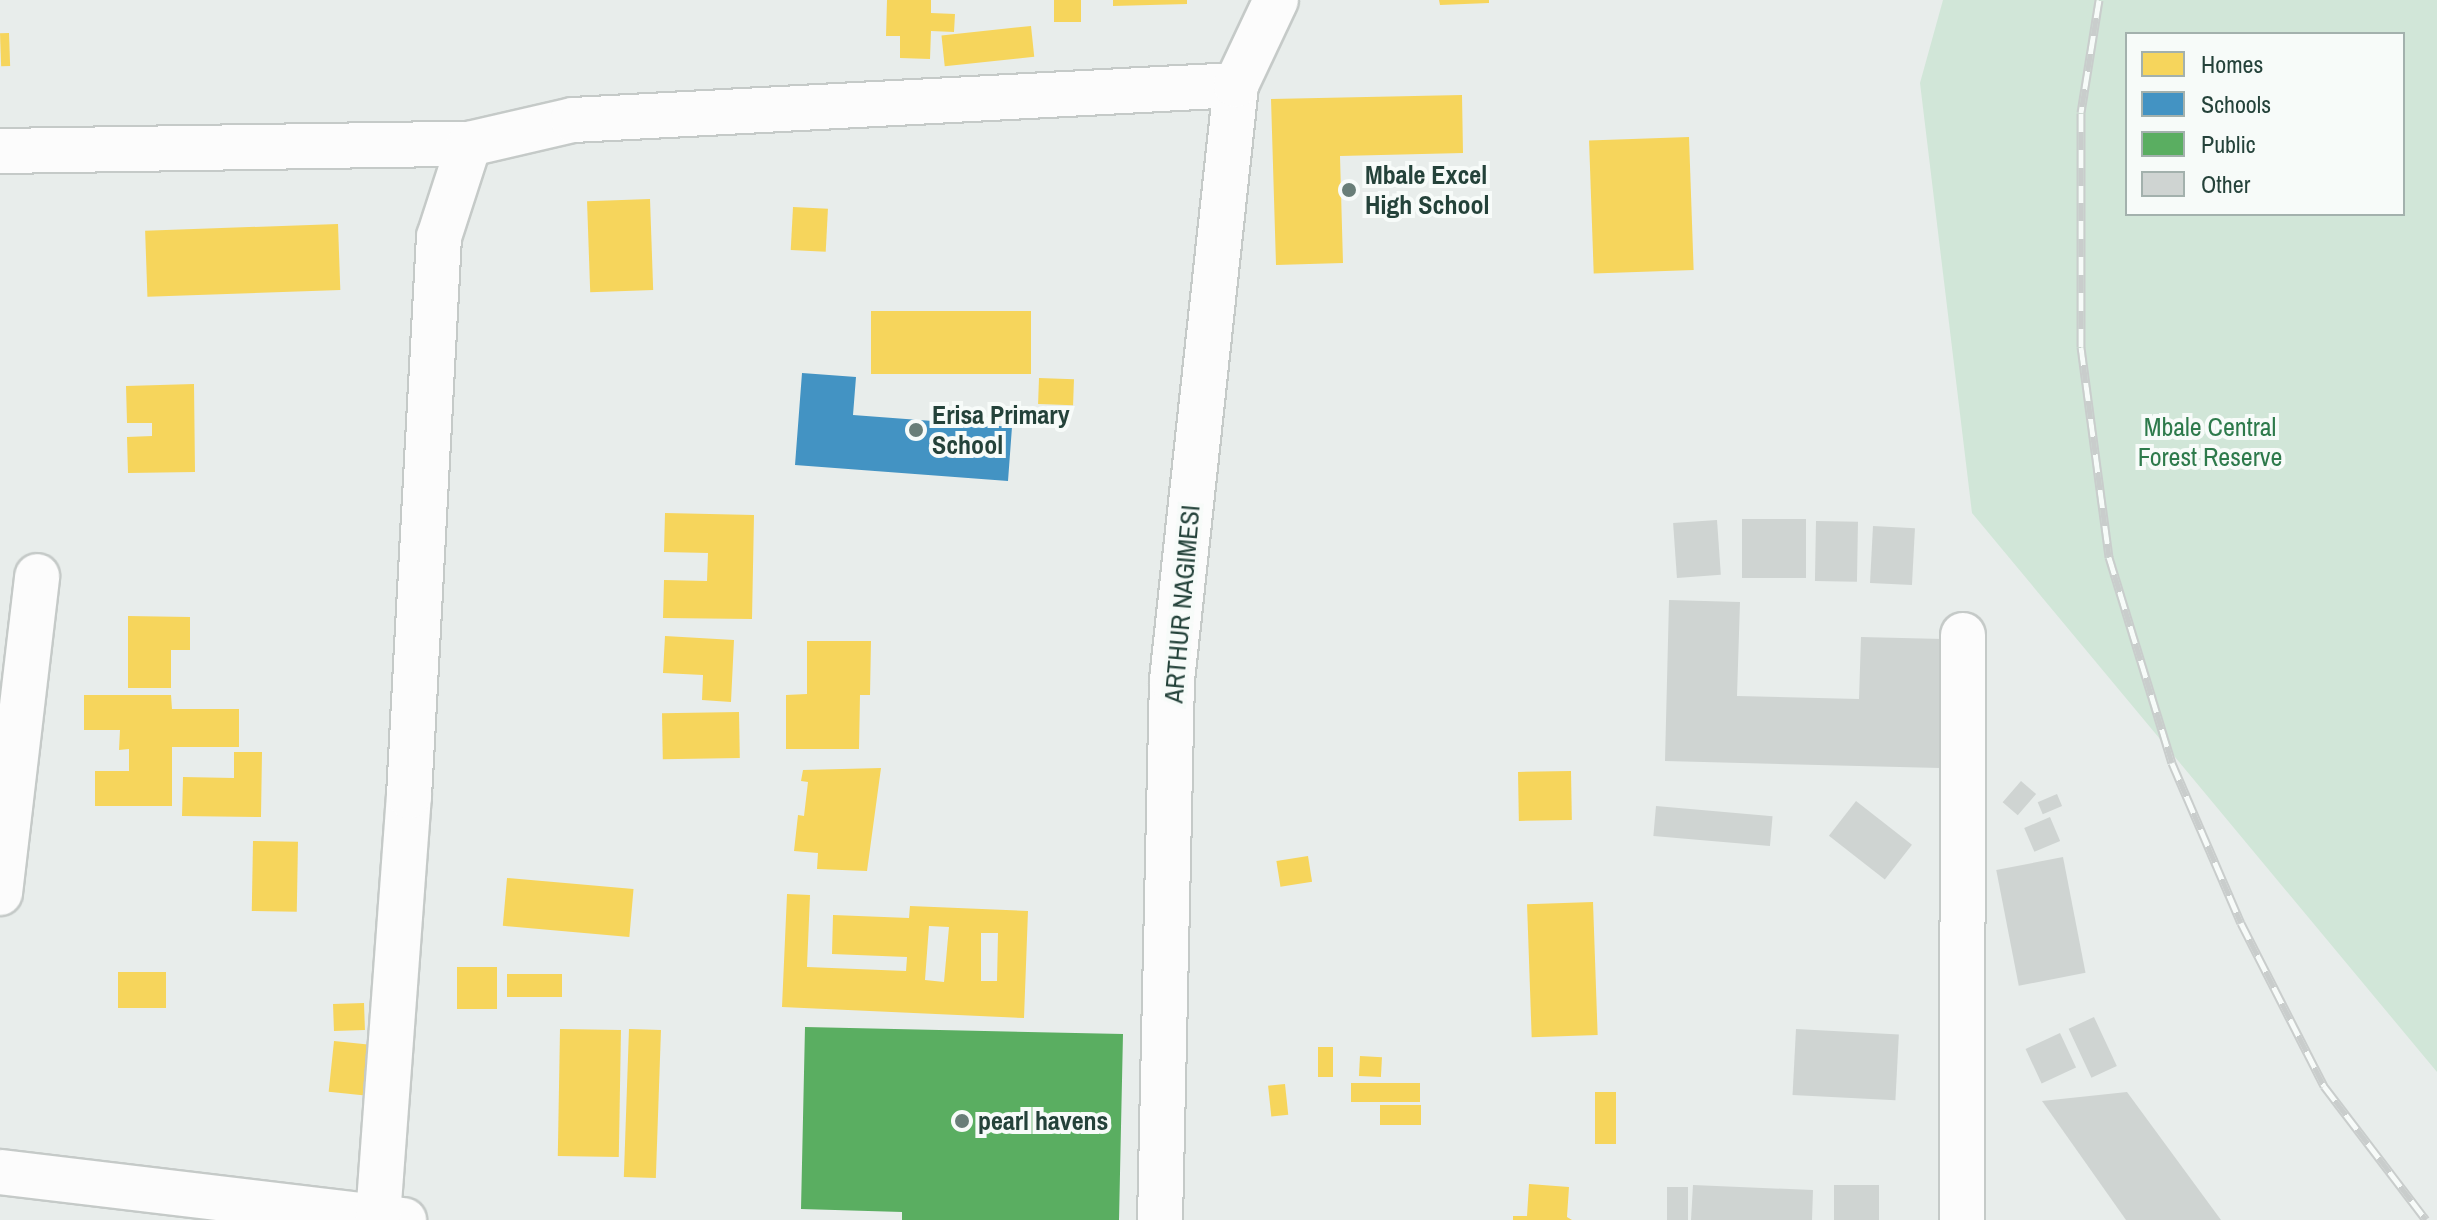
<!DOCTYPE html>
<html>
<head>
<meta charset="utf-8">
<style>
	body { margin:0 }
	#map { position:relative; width:2437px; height:1220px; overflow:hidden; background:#e8edeb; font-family:"Archivo Narrow",sans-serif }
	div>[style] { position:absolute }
	.green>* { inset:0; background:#d1e6d8 }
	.homes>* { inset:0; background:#f6d55c; transform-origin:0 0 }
	.schools>* { inset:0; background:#4393c3 }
	.public>* { inset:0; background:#5aae61 }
	.building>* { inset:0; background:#cfd4d2; transform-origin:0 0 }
	.roads { filter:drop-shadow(2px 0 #c5cac8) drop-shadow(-2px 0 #c5cac8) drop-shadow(0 2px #c5cac8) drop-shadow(0 -2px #c5cac8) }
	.minor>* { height:44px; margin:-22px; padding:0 22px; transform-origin:22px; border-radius:22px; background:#fcfcfc }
	.rail>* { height:9px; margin-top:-4.5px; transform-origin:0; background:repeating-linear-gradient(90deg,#f7fbf9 0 18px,#c9cdcc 0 36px); box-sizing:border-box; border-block:2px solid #c9cdcc }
	.dots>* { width:22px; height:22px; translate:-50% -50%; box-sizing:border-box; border:4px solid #f7fbf9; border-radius:50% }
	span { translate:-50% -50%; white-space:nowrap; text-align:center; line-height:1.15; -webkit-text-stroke:8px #f7fbf9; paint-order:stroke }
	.poi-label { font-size:26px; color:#24423a; font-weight:700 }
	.left { translate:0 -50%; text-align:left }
	.park-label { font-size:26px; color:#2d7a4b }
	.street-label { font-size:26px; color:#24423a }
	.legend { position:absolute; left:2125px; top:32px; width:280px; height:184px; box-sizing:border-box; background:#f7fbf9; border:2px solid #a3b1ad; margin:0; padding:10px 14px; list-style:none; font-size:24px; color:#24423a }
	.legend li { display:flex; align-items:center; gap:16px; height:40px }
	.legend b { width:40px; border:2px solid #a3b1ad }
</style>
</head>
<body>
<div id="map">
	<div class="green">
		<div style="clip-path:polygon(evenodd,1943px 0,2437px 0,2437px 1072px,1972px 513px,1920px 83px,1943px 0,2127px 34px,2403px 34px,2403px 214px,2127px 214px,2127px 34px)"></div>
	</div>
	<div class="homes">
		<div style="clip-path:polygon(887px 0,931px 0,931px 13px,955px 14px,954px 32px,931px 31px,930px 59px,900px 58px,900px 36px,886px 36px)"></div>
		<div style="left:1054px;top:0;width:27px;height:22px"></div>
		<div style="clip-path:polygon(1113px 0,1187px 0,1187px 4px,1113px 6px)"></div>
		<div style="clip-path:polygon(1439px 0,1489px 0,1489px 3px,1440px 5px)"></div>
		<div style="left:1031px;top:26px;width:31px;height:90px;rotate:84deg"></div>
		<div style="left:9px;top:33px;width:33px;height:9px;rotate:88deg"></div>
		<div style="clip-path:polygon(1462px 95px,1463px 153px,1340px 156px,1343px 263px,1276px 265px,1271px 99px)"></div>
		<div style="left:1689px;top:137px;width:133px;height:100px;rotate:88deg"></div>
		<div style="left:650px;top:199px;width:91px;height:63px;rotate:88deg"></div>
		<div style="left:793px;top:207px;width:35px;height:43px;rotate:3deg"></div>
		<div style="left:338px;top:224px;width:66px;height:193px;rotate:88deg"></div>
		<div style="left:871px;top:311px;width:160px;height:63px"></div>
		<div style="left:1039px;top:378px;width:35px;height:26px;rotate:2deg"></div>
		<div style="clip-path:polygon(194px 384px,195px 472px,128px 473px,127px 437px,152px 436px,152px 423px,127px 423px,126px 386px)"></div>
		<div style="clip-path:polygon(665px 513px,754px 515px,752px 619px,663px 618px,664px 580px,707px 581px,708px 553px,664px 552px)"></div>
		<div style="clip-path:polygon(128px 616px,190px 617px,190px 650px,171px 650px,171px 688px,128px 688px)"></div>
		<div style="clip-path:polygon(665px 636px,734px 640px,731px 702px,702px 700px,703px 675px,663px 673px)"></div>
		<div style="clip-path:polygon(807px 641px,871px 641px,870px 695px,860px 695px,859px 749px,786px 749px,786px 695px,807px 694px)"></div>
		<div style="clip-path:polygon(84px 695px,171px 695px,172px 709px,239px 709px,239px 747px,172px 747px,172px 806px,95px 806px,95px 771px,129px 771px,129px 749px,119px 750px,120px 730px,84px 730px)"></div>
		<div style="left:739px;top:712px;width:46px;height:77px;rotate:89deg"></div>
		<div style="clip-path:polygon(234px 752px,262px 752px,261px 817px,182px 816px,183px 777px,234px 778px)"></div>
		<div style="clip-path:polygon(881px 768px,867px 871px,817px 869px,818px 853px,794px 851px,798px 815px,804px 816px,808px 782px,801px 781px,803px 770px)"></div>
		<div style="left:1571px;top:771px;width:49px;height:53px;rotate:89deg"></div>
		<div style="left:253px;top:841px;width:45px;height:70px;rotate:1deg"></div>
		<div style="left:1308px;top:856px;width:26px;height:32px;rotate:81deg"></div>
		<div style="left:507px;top:878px;width:127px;height:48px;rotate:5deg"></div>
		<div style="clip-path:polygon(evenodd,787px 894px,810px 895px,807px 967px,906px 971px,907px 957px,832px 954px,833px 915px,909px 918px,910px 906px,1028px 911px,1024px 1018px,782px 1007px,787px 894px,929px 926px,949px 927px,944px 982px,925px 980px,929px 926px,787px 894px,981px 933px,998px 933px,997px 981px,981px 981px,981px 933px)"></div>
		<div style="left:1593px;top:902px;width:133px;height:66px;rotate:88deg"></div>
		<div style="left:457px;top:967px;width:40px;height:42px"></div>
		<div style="left:118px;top:972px;width:48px;height:36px"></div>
		<div style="left:507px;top:974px;width:55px;height:23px"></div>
		<div style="left:364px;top:1003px;width:27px;height:31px;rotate:88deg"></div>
		<div style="left:560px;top:1029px;width:61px;height:127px;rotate:1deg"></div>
		<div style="left:629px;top:1029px;width:32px;height:148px;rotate:2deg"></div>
		<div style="left:334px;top:1041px;width:39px;height:51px;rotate:6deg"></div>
		<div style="left:1318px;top:1047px;width:15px;height:30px"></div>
		<div style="left:1360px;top:1056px;width:22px;height:20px;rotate:3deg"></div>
		<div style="left:1351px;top:1083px;width:69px;height:19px"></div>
		<div style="left:1285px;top:1084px;width:31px;height:17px;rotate:84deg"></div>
		<div style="left:1595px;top:1092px;width:21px;height:52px"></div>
		<div style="left:1421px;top:1105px;width:20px;height:41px;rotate:90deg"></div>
		<div style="clip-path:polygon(1529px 1184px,1569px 1187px,1567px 1217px,1572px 1220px,1513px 1220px,1513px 1216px,1527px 1216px)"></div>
	</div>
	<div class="schools">
		<div style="clip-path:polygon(802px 373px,856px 377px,853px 415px,1012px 427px,1008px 481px,795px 465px)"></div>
	</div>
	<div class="public">
		<div style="clip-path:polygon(805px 1027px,1123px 1034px,1119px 1220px,902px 1220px,902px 1212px,801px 1209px)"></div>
	</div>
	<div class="building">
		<div style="left:1742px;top:519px;width:64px;height:59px"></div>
		<div style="left:1717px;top:520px;width:55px;height:44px;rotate:86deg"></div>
		<div style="left:1816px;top:521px;width:42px;height:60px;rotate:1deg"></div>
		<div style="left:1873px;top:526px;width:42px;height:57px;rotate:3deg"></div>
		<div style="clip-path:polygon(1669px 600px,1740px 602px,1737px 696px,1859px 699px,1861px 637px,1943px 639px,1940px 768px,1665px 761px)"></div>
		<div style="left:2021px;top:781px;width:20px;height:28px;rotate:41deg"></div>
		<div style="left:2057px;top:794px;width:13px;height:21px;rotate:67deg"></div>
		<div style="left:1856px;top:801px;width:71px;height:44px;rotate:38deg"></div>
		<div style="left:1656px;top:806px;width:117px;height:30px;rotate:5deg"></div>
		<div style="left:2050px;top:817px;width:26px;height:28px;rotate:67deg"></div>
		<div style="left:2063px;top:857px;width:118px;height:68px;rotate:79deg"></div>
		<div style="left:2094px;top:1017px;width:54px;height:28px;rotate:65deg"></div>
		<div style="left:1796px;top:1029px;width:103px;height:66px;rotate:3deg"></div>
		<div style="left:2060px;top:1033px;width:38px;height:38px;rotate:65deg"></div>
		<div style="clip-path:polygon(2127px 1092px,2221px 1220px,2126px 1220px,2042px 1101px)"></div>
		<div style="clip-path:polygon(1693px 1185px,1813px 1190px,1812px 1220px,1691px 1220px)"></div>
		<div style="left:1834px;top:1185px;width:45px;height:35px"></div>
		<div style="left:1667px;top:1187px;width:21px;height:33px"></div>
	</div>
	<div class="roads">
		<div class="minor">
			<div style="left:0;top:151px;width:469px;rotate:-0.9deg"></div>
			<div style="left:0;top:893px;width:319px;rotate:-83.3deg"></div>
			<div style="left:0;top:1172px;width:407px;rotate:6.8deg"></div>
			<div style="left:378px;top:1217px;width:422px;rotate:-85.8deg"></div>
			<div style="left:409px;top:796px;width:560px;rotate:-86.93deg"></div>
			<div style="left:439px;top:237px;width:98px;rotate:-72.1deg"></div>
			<div style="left:469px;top:144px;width:107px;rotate:-13deg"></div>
			<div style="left:573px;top:120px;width:664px;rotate:-3.02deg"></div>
			<div style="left:1160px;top:1220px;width:540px;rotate:-88.73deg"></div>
			<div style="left:1172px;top:680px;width:598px;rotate:-83.86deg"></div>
			<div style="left:1236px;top:85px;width:94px;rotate:-64.8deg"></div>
			<div style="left:1962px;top:1220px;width:585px;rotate:-89.9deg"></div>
		</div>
	</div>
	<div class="rail">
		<div style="left:2099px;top:0;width:114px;rotate:99.1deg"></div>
		<div style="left:2081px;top:113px;width:234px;rotate:90deg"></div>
		<div style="left:2081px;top:347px;width:212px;rotate:82.4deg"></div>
		<div style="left:2109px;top:557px;width:215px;rotate:73deg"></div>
		<div style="left:2172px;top:763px;width:174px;rotate:66.7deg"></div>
		<div style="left:2241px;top:923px;width:183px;rotate:63deg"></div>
		<div style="left:2324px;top:1086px;width:168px;rotate:52.7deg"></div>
	</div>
	<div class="dots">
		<div style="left:1349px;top:190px;background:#697e78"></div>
		<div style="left:916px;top:430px;background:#697e78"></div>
		<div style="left:962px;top:1121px;background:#697e78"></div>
	</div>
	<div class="poi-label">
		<span class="left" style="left:1365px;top:190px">Mbale Excel<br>High School</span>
		<span class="left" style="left:932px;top:430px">Erisa Primary<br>School</span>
		<span class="left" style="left:978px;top:1121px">pearl havens</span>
	</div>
	<div class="park-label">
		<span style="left:2210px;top:442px">Mbale Central<br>Forest Reserve</span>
	</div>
	<div class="street-label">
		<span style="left:1182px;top:604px;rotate:-85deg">ARTHUR NAGIMESI</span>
	</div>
	<ul class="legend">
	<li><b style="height:22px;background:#f6d55c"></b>Homes</li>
	<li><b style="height:22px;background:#4393c3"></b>Schools</li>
	<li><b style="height:22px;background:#5aae61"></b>Public</li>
	<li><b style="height:22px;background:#cfd4d2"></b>Other</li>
	</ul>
</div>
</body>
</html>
